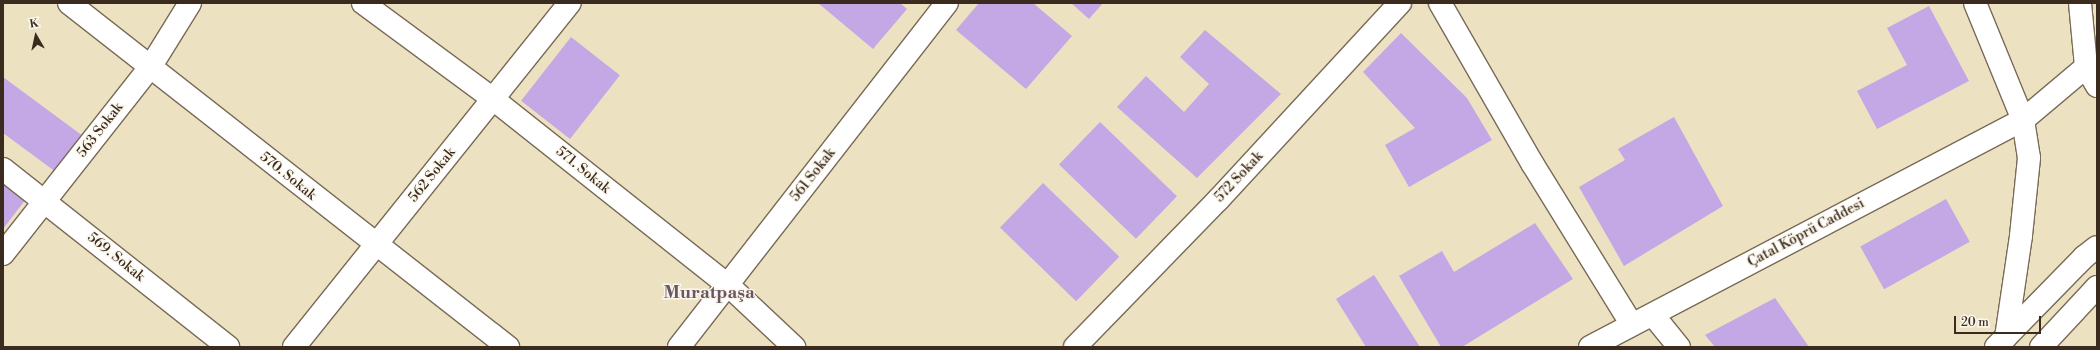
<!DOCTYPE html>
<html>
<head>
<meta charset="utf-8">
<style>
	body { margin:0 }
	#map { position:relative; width:2100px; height:350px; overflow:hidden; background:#ece2c2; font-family:"Libre Bodoni",serif }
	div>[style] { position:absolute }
	.building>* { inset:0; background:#c4a7e5; transform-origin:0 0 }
	.roads { filter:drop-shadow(1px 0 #796a57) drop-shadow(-1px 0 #796a57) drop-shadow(0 1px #796a57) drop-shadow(0 -1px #796a57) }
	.minor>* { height:22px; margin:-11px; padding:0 11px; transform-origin:11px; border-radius:11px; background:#fff }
	.primary>* { height:22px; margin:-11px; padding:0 11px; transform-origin:11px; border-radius:11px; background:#fff }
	span { translate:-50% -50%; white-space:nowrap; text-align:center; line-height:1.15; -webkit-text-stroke:3px #fbf7ec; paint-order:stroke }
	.street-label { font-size:14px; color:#3b2a1e }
	.district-label { font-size:18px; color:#6b5664; font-weight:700 }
	.frame { position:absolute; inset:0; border:4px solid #3b2a1e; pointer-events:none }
	.north { position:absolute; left:16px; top:16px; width:40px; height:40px; -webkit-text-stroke:3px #fbf7ec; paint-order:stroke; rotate:351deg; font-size:11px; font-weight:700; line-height:16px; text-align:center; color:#3b2a1e }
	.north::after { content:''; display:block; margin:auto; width:14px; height:18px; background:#3b2a1e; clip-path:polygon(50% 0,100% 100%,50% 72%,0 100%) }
	.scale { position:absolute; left:1954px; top:316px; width:87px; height:18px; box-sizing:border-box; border:2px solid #3b2a1e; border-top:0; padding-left:5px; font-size:12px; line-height:14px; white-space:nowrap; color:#3b2a1e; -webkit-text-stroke:3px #fbf7ec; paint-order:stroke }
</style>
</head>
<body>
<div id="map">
	<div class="building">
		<div style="clip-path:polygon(818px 3px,900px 3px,907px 9px,873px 49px)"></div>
		<div style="clip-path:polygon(979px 3px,1033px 3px,1072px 36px,1026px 89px,956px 30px)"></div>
		<div style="clip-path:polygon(1071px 3px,1103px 3px,1089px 19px)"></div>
		<div style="clip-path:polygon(1929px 6px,1969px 81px,1877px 129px,1857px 91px,1907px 65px,1887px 28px)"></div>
		<div style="clip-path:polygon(1205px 30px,1281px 94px,1197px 178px,1117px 107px,1146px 76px,1184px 112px,1209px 84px,1180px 57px)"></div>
		<div style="clip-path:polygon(1401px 33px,1467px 98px,1492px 140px,1409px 187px,1385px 145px,1415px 128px,1363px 72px)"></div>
		<div style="left:571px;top:37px;width:62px;height:81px;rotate:38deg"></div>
		<div style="clip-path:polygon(3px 77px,87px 139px,60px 175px,3px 133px)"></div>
		<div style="clip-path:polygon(1674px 117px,1723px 206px,1624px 266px,1579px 187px,1625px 160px,1618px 149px)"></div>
		<div style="left:1100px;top:122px;width:107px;height:59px;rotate:44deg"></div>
		<div style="clip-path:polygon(3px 182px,26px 199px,3px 229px)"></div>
		<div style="left:1043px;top:183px;width:106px;height:62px;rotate:44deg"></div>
		<div style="left:1946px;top:199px;width:49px;height:98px;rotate:61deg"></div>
		<div style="clip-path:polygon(1535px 223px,1573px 279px,1462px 347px,1441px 347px,1399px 276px,1442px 251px,1454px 272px)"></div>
		<div style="clip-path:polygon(1374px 275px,1420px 347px,1366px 347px,1336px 299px)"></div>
		<div style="clip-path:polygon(1775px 298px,1809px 347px,1715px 347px,1705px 335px)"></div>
	</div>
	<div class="roads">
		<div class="minor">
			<div style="left:69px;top:3px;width:558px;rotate:38.08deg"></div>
			<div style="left:363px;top:3px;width:162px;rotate:36.4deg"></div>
			<div style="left:493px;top:99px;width:300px;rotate:38.4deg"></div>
			<div style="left:728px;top:285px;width:91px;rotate:43.2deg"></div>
			<div style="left:1440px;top:3px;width:185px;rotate:60.1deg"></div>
			<div style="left:1532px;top:163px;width:190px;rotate:58.3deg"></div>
			<div style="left:1975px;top:3px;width:126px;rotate:67.7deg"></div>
			<div style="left:2023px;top:120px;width:38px;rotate:81deg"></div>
			<div style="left:2029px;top:158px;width:78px;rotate:95.9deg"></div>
			<div style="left:2021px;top:236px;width:102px;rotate:98.4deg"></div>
			<div style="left:2080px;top:3px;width:64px;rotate:84.6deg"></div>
			<div style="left:2086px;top:67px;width:22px;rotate:60deg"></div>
			<div style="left:3px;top:169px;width:287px;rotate:38.3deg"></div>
			<div style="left:3px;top:254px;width:239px;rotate:-51.8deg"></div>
			<div style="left:151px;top:66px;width:74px;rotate:-58.2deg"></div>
			<div style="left:1653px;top:315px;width:41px;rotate:50.9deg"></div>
			<div style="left:294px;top:347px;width:441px;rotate:-51.3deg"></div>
			<div style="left:679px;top:347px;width:436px;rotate:-52.1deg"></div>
			<div style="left:1075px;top:347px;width:206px;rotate:-45.8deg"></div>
			<div style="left:1219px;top:199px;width:267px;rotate:-47.3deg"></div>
			<div style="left:1590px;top:347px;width:489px;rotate:-27.7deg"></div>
			<div style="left:2023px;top:120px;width:82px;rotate:-40.1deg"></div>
		</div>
		<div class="primary">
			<div style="left:1996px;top:347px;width:126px;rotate:-45.6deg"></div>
			<div style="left:2084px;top:257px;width:16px;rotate:-38deg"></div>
			<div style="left:2041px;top:347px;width:82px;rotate:-47deg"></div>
		</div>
	</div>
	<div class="street-label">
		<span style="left:100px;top:130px;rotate:-52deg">563 Sokak</span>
		<span style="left:583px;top:170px;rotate:39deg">571. Sokak</span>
		<span style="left:432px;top:175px;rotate:-51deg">562 Sokak</span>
		<span style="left:813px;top:175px;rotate:-52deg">561 Sokak</span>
		<span style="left:288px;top:176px;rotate:39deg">570. Sokak</span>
		<span style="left:1239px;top:177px;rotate:-47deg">572 Sokak</span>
		<span style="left:1806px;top:233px;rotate:-28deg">Çatal Köprü Caddesi</span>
		<span style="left:116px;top:257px;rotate:39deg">569. Sokak</span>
	</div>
	<div class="district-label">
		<span style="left:709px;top:293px">Muratpaşa</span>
	</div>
	<div class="frame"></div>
	<div class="north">K</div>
	<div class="scale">20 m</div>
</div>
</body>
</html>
